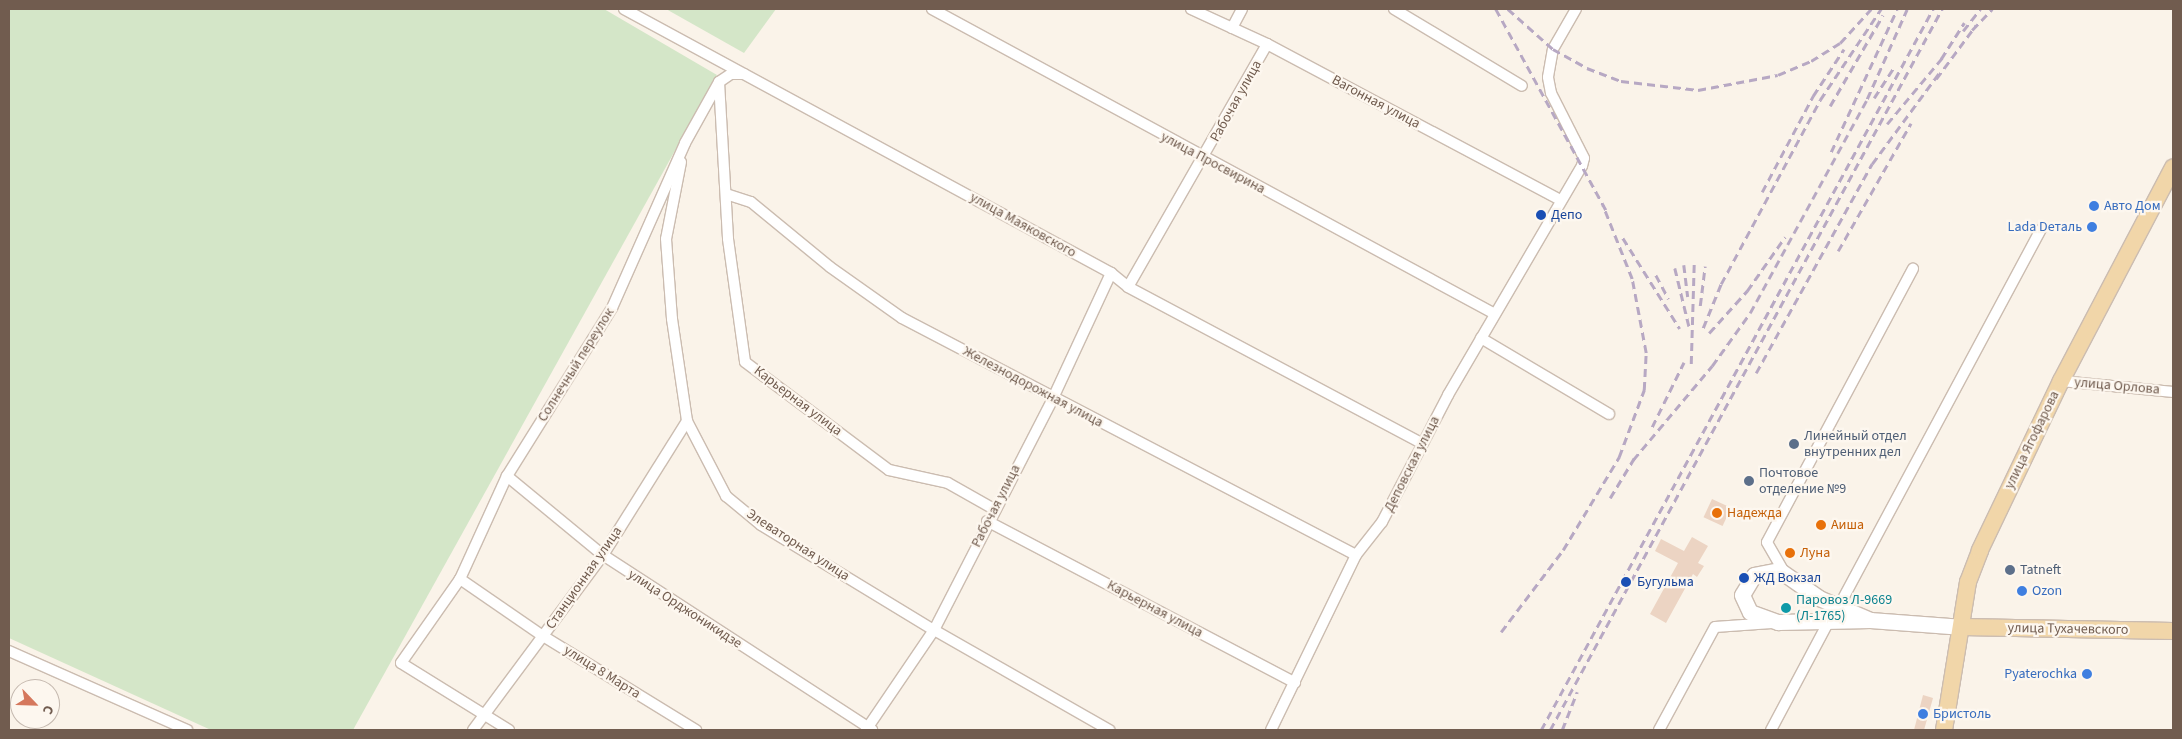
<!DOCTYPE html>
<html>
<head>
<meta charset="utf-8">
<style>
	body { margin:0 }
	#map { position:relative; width:2182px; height:739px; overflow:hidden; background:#faf3e9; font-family:"Source Sans 3",sans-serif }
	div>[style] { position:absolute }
	.green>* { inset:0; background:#d4e6c8 }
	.building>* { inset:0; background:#ecd4c3; transform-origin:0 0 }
	.roads { filter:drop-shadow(1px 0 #cbbcb0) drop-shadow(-1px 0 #cbbcb0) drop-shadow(0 1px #cbbcb0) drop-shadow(0 -1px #cbbcb0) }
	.street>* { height:10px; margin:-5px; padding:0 5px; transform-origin:5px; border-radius:5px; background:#fff }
	.secondary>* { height:15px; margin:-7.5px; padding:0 7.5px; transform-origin:7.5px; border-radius:7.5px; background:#fff }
	.primary>* { height:16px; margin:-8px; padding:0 8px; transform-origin:8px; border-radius:8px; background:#f1d6a9 }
	.rail>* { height:2.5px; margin-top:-1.25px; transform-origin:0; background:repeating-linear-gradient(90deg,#b7a8c3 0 8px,transparent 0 13px) }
	.dots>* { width:14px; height:14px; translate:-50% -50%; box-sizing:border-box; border:2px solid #fdf7ef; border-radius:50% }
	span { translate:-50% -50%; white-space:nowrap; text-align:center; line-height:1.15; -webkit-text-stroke:4.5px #fdf7ef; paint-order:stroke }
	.street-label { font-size:14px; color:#715c4f }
	.shop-label { font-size:14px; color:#366cbe }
	.left { translate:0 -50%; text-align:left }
	.right { translate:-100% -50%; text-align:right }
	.transit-label { font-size:14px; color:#164399 }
	.service-label { font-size:14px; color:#4e5e75 }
	.food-label { font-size:14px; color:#c56008 }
	.culture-label { font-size:14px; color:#0d838f }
	.frame { position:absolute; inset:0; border:10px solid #715c4f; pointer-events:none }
	.north { position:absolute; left:10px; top:679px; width:50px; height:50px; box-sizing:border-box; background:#fdf7ef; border:1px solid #c5b9af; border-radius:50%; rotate:114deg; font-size:14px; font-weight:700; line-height:20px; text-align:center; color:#715c4f }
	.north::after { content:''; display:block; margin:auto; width:18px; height:22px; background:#d5785d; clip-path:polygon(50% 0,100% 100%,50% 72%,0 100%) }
</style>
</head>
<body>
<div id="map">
	<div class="green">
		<div style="clip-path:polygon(9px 9px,604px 9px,717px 75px,353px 730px,211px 730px,9px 638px)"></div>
		<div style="clip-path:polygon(666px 9px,776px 9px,744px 53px)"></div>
	</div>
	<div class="building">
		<div style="left:1712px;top:499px;width:21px;height:20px;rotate:25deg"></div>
		<div style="clip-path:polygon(1692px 537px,1708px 546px,1698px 563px,1704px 566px,1697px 577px,1693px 574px,1666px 623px,1650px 614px,1678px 563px,1655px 551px,1661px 539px,1684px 551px)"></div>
		<div style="clip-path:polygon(1923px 695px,1933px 698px,1924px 730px,1914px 730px)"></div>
	</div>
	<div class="roads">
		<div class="street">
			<div style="left:624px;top:9px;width:554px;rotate:28.46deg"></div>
			<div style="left:1111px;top:273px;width:22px;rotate:39deg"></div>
			<div style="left:1128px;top:287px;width:333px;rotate:28deg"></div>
			<div style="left:932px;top:9px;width:640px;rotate:28.45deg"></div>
			<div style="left:1191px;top:9px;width:84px;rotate:24.7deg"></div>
			<div style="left:1267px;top:44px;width:332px;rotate:28deg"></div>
			<div style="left:1394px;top:9px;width:149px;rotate:31deg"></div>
			<div style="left:1232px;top:28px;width:21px;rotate:-62deg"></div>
			<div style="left:719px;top:82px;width:157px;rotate:86.7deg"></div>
			<div style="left:728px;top:239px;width:124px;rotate:82.1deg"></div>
			<div style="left:745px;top:362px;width:180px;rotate:36.9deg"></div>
			<div style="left:889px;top:470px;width:60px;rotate:12.4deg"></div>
			<div style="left:948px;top:483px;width:53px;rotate:29.5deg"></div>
			<div style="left:681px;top:162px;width:78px;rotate:101deg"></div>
			<div style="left:666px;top:239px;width:80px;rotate:85.7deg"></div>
			<div style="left:672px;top:319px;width:103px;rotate:81.6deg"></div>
			<div style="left:687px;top:421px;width:85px;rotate:62.5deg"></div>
			<div style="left:726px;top:496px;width:45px;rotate:39.6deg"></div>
			<div style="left:761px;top:525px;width:202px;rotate:31.3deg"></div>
			<div style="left:934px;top:630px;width:202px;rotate:29.7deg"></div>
			<div style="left:726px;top:194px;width:26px;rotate:18deg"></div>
			<div style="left:751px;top:202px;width:102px;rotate:39.4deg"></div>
			<div style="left:830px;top:267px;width:88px;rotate:35.3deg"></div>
			<div style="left:902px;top:318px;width:512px;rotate:27.57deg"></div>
			<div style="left:1128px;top:287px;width:280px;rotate:-60.2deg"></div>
			<div style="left:1481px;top:338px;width:149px;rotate:30.7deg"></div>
			<div style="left:2061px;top:381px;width:113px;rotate:5.6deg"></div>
			<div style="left:507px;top:476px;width:124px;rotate:39.5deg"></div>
			<div style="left:603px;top:555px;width:321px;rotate:33deg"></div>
			<div style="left:987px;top:521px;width:348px;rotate:27.7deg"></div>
			<div style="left:1784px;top:572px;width:34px;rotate:-120deg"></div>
			<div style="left:1767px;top:542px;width:310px;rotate:-61.9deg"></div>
			<div style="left:460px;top:579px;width:101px;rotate:34.5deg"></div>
			<div style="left:543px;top:636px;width:180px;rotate:31.6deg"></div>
			<div style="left:1839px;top:606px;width:427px;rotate:-61.8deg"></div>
			<div style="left:9px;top:651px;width:195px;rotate:23.9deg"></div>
			<div style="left:473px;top:730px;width:218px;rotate:-53.4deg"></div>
			<div style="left:603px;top:555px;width:158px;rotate:-57.9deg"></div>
			<div style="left:509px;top:730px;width:127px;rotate:-148.2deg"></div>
			<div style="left:401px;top:663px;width:103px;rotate:-54.9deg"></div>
			<div style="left:460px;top:579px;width:113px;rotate:-65.5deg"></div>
			<div style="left:507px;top:476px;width:198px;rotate:-58deg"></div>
			<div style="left:612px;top:308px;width:180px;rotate:-66.1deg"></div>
			<div style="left:685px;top:143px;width:70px;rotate:-60.9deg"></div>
			<div style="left:719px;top:82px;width:14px;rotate:-34deg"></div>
			<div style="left:731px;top:74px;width:13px"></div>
			<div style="left:866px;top:730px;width:121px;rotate:-55.8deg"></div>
			<div style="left:934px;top:630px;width:261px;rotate:-62.8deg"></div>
			<div style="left:1053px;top:398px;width:138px;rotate:-65.1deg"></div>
			<div style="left:1271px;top:730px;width:195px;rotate:-64.1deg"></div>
			<div style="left:1356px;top:555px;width:42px;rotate:-51.8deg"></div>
			<div style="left:1382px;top:522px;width:143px;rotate:-62.5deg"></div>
			<div style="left:1448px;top:395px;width:265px;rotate:-59.7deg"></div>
			<div style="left:1582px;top:166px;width:8px;rotate:-76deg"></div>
			<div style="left:1584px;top:158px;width:73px;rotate:-116.9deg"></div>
			<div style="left:1551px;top:93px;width:16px;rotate:-101deg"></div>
			<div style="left:1548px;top:77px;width:28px;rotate:-80deg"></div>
			<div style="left:1553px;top:49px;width:46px;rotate:-60.1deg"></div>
			<div style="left:1659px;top:730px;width:117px;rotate:-61.5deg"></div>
			<div style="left:1715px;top:627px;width:57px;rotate:-4deg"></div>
			<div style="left:1771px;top:730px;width:123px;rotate:-62deg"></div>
		</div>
		<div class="secondary">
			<div style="left:1870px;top:620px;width:56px;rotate:-156.7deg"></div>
			<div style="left:1819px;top:598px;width:49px;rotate:-145deg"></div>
			<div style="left:1779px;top:570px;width:25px;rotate:169deg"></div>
			<div style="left:1754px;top:575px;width:23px;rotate:121deg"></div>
			<div style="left:1742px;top:595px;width:19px;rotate:65deg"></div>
			<div style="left:1750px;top:612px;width:30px;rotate:20deg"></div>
			<div style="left:1778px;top:622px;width:92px;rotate:-1.2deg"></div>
			<div style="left:1870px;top:620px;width:93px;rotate:4.3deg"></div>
		</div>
		<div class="primary">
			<div style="left:1963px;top:627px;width:210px;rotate:1.1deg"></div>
			<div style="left:1944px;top:730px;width:150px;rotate:-80.8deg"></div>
			<div style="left:1968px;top:582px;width:34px;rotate:-69deg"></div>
			<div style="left:1980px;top:550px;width:187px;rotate:-64.4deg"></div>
			<div style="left:2061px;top:381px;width:241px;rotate:-62.3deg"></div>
		</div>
	</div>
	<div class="rail">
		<div style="left:1496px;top:9px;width:229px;rotate:61.3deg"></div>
		<div style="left:1508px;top:9px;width:60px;rotate:41.6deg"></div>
		<div style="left:1553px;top:49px;width:39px;rotate:29deg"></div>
		<div style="left:1587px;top:68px;width:36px;rotate:21deg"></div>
		<div style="left:1621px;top:81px;width:78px;rotate:6.7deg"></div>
		<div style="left:1698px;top:90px;width:81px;rotate:-10.6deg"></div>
		<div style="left:1778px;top:75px;width:36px;rotate:-23deg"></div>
		<div style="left:1811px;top:61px;width:34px;rotate:-32deg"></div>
		<div style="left:1840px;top:43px;width:46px;rotate:-47.6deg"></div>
		<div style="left:1972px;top:30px;width:29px;rotate:-46deg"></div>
		<div style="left:1963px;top:31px;width:28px;rotate:-52deg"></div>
		<div style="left:1941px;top:59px;width:43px;rotate:-57.4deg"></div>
		<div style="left:1936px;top:79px;width:67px;rotate:-53.5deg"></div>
		<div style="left:1874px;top:98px;width:35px;rotate:-57deg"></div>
		<div style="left:1830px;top:106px;width:105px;rotate:-59.8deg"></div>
		<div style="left:1887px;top:124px;width:86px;rotate:-50.2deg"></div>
		<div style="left:1831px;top:152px;width:157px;rotate:-65.2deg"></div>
		<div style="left:1762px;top:192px;width:109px;rotate:-62deg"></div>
		<div style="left:1813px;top:96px;width:56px;rotate:-56.6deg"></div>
		<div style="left:1623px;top:238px;width:107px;rotate:57.9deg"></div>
		<div style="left:1838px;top:251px;width:147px;rotate:-60.3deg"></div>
		<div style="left:1684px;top:265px;width:32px;rotate:83deg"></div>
		<div style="left:1675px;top:268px;width:60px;rotate:76.4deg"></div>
		<div style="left:1656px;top:275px;width:27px;rotate:62deg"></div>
		<div style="left:1700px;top:306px;width:40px;rotate:-82.9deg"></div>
		<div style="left:1703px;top:328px;width:48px;rotate:-67.8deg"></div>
		<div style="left:1721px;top:284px;width:209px;rotate:-61.7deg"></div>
		<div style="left:1820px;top:100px;width:110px;rotate:-56.2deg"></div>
		<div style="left:1709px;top:333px;width:57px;rotate:-47.9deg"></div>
		<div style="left:1747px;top:291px;width:66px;rotate:-54.9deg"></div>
		<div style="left:1691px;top:364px;width:100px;rotate:-88.3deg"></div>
		<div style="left:1756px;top:373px;width:239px;rotate:-61deg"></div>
		<div style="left:1872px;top:164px;width:113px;rotate:-53.6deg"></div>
		<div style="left:1652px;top:427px;width:72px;rotate:-63.8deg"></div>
		<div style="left:1633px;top:460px;width:123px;rotate:-50deg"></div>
		<div style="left:1712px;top:366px;width:65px;rotate:-54.4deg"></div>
		<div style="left:1750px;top:313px;width:244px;rotate:-61.3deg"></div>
		<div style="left:1867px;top:99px;width:98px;rotate:-66deg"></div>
		<div style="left:1610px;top:498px;width:50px;rotate:-58.8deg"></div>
		<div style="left:1501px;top:632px;width:103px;rotate:-52.9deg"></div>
		<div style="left:1563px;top:550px;width:109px;rotate:-58.9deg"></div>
		<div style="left:1619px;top:457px;width:72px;rotate:-69.5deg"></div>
		<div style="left:1644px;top:390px;width:37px;rotate:-87deg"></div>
		<div style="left:1646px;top:353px;width:75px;rotate:-100.7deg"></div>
		<div style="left:1632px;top:279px;width:79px;rotate:-111.7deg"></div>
		<div style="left:1541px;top:730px;width:821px;rotate:-61.47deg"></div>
		<div style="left:1550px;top:730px;width:821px;rotate:-61.47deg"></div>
		<div style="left:1562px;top:730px;width:41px;rotate:-68.5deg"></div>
	</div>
	<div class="dots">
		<div style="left:2094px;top:206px;background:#3f7fe0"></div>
		<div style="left:1541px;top:215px;background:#1a4fb4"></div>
		<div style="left:2092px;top:227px;background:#3f7fe0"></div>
		<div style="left:1794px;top:444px;background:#5c6f8a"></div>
		<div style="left:1749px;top:481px;background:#5c6f8a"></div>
		<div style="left:1717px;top:513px;background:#e8710a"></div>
		<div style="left:1821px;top:525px;background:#e8710a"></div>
		<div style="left:1790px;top:553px;background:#e8710a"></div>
		<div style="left:2010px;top:570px;background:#5c6f8a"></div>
		<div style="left:1744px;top:578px;background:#1a4fb4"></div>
		<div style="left:1626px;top:582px;background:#1a4fb4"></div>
		<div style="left:2022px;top:591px;background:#3f7fe0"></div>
		<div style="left:1786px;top:608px;background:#0f9aa8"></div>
		<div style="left:2087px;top:674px;background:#3f7fe0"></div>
		<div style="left:1923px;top:714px;background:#3f7fe0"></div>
	</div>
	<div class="street-label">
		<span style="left:1236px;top:101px;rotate:-61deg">Рабочая улица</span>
		<span style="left:1376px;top:102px;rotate:28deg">Вагонная улица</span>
		<span style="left:1213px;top:163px;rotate:28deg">улица Просвирина</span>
		<span style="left:1023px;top:225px;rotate:29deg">улица Маяковского</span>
		<span style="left:576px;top:365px;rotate:-58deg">Солнечный переулок</span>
		<span style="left:2117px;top:386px;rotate:5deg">улица Орлова</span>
		<span style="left:1033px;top:387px;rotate:28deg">Железнодорожная улица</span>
		<span style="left:798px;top:401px;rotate:37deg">Карьерная улица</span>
		<span style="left:2032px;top:440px;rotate:-64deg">улица Ягофарова</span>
		<span style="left:1412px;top:464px;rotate:-63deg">Деповская улица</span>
		<span style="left:996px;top:506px;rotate:-63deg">Рабочая улица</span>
		<span style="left:798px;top:545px;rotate:33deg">Элеваторная улица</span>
		<span style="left:584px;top:578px;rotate:-55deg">Станционная улица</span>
		<span style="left:685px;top:609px;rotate:33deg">улица Орджоникидзе</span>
		<span style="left:1155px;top:609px;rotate:28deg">Карьерная улица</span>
		<span style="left:2068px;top:629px;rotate:1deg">улица Тухачевского</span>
		<span style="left:602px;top:672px;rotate:32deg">улица 8 Марта</span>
	</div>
	<div class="shop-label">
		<span class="left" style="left:2104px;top:206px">Авто Дом</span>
		<span class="right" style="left:2082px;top:227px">Lada Dеталь</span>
		<span class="left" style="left:2032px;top:591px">Ozon</span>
		<span class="right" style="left:2077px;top:674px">Pyaterochka</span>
		<span class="left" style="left:1933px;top:714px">Бристоль</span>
	</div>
	<div class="transit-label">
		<span class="left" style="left:1551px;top:215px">Депо</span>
		<span class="left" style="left:1754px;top:578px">ЖД Вокзал</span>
		<span class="left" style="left:1637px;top:582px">Бугульма</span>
	</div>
	<div class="service-label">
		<span class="left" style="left:1804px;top:444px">Линейный отдел<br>внутренних дел</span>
		<span class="left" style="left:1759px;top:481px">Почтовое<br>отделение №9</span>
		<span class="left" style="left:2020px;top:570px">Tatneft</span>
	</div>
	<div class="food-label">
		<span class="left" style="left:1727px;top:513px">Надежда</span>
		<span class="left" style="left:1831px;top:525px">Аиша</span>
		<span class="left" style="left:1800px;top:553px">Луна</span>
	</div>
	<div class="culture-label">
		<span class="left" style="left:1796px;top:608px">Паровоз Л-9669<br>(Л-1765)</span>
	</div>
	<div class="frame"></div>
	<div class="north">С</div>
</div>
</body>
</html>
